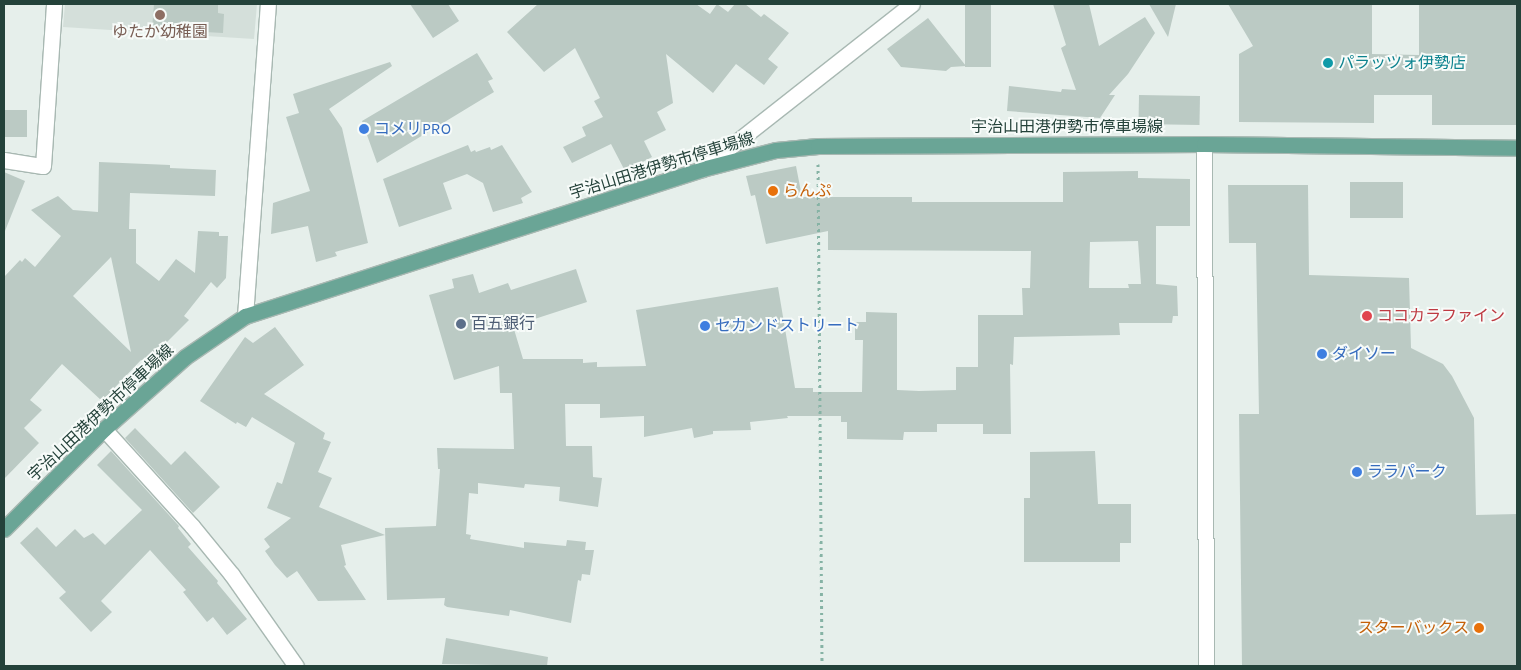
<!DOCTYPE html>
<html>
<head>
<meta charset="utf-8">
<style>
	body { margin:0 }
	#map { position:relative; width:1521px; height:670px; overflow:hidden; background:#e6efeb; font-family:Karla,"Noto Sans JP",sans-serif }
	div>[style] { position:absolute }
	.built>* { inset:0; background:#d4dfda }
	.building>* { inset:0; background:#bbcac4; transform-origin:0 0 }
	.path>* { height:3px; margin-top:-1.5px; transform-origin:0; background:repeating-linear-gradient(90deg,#86b3a5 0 2.5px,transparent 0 6.5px) }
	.roads { filter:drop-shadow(1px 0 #a8b8b2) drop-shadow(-1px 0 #a8b8b2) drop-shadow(0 1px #a8b8b2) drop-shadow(0 -1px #a8b8b2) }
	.minor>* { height:15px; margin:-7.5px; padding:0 7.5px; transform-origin:7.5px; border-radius:7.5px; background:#fff }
	.major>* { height:15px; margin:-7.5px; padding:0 7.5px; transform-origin:7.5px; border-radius:7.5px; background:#6aa596 }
	.dots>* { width:14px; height:14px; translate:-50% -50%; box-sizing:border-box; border:2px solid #f7fbf9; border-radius:50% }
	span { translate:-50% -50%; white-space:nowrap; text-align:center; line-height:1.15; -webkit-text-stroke:4px #f7fbf9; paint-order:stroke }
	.education-label { font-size:16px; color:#785e54 }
	.culture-label { font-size:16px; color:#0d838f }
	.left { translate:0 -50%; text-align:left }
	.street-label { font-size:16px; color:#24423a }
	.shop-label { font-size:16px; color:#366cbe }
	.food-label { font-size:16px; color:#c56008 }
	.right { translate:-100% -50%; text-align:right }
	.health-label { font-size:16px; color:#be3a42 }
	.service-label { font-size:16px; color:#4e5e75 }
	.frame { position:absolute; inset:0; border:5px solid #24423a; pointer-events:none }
</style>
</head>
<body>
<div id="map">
	<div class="built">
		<div style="clip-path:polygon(65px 4px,257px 4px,254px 39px,63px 27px)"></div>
	</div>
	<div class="building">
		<div style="clip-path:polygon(154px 4px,218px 4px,218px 13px,224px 14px,223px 33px,152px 29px)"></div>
		<div style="clip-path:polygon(410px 4px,448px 4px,459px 21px,433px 38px)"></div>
		<div style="clip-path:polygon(538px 4px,696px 4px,710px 14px,717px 4px,728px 12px,735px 4px,745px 4px,761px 17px,764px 14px,789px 33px,768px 59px,778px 67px,764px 85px,736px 64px,713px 93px,666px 54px,673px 103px,657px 112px,666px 130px,644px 141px,652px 157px,625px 171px,611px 144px,572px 163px,563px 147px,586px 136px,582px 127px,603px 117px,594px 101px,600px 98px,575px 48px,544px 72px,507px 32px)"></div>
		<div style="left:965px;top:4px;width:26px;height:63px"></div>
		<div style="clip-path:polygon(1053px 4px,1089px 4px,1099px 46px,1145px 17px,1155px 33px,1128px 74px,1109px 95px,1115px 95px,1100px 118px,1007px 111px,1009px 86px,1061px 92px,1062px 89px,1076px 90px,1061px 48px,1066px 45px)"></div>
		<div style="clip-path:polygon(1149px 4px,1176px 4px,1168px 37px)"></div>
		<div style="clip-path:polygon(1228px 4px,1372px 4px,1372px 54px,1419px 55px,1419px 4px,1517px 4px,1517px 125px,1432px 125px,1432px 95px,1374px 95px,1374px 123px,1239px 122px,1239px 54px,1253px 46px)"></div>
		<div style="clip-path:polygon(928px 18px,966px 66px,951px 67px,946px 71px,901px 67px,887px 49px)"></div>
		<div style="clip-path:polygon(477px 53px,493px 79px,488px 81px,494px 92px,377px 163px,362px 121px)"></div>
		<div style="clip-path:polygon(390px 62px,392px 66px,329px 109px,342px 128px,368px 243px,335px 252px,337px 256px,316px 262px,308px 226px,271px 234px,273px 203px,310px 191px,286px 117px,299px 113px,293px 94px)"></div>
		<div style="left:1139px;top:95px;width:61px;height:29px;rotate:1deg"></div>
		<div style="left:4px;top:110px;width:23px;height:27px"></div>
		<div style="clip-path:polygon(468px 145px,471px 152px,475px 150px,476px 152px,490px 147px,491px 150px,502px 145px,532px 192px,521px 198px,523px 203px,493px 212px,483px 183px,467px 174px,443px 183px,452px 209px,399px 227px,383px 179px)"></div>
		<div style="clip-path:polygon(evenodd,99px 162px,170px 165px,170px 168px,216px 170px,215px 196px,130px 193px,129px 229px,136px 229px,136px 263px,159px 281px,176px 259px,195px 273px,198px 231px,219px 232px,219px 236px,228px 236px,226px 278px,217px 288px,211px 282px,184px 316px,189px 320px,145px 364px,141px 360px,102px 401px,62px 364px,30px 400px,42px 410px,24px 428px,39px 443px,4px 479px,4px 277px,20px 260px,22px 262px,25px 258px,35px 267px,61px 236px,31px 210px,58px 196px,73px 210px,98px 212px,99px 162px,111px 257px,131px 352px,73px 296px,111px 257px)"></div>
		<div style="clip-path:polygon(evenodd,796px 166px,802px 197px,912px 197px,912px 202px,1063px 202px,1063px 172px,1138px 171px,1138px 178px,1190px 179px,1190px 226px,1156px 226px,1156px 284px,1177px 286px,1178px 316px,1173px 316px,1172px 323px,1119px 323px,1120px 335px,1014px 337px,1013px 365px,1010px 364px,1011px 434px,983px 434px,983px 424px,937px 424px,937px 432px,904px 432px,903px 440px,847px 439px,847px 422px,841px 422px,841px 416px,787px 416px,788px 418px,750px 422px,751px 430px,713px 431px,713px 434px,694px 438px,692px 428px,644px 437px,644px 416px,600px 418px,600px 404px,565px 404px,566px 446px,592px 446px,593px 477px,602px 478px,598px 507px,559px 501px,560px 487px,525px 484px,524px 488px,478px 483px,478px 494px,469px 493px,466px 534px,471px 535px,470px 539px,524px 548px,524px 542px,566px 546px,567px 540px,586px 542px,585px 550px,594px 550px,590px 575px,582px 574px,581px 581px,578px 580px,571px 623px,510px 610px,509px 616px,447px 607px,444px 605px,445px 598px,387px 600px,385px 528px,436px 526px,440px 469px,438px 469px,437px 448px,514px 449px,512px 393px,500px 393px,499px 366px,454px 380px,429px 295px,454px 288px,452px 279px,473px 274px,479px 293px,508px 283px,511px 290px,576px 269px,587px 302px,513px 326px,523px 359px,583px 359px,583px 363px,597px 362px,597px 367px,646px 366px,636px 310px,778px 287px,795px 388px,813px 388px,813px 392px,862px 392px,863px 340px,855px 340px,855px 322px,866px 322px,866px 312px,897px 313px,897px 390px,919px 391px,956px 390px,956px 367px,978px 367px,978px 315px,1023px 315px,1022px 288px,1030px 288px,1031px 251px,828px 250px,828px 231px,766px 244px,755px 195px,751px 196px,746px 176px,796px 166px,1138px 241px,1141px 284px,1128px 284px,1129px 288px,1089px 288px,1090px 242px,1138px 241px)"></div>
		<div style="clip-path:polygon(4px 172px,25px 181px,5px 231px,4px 231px)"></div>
		<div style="left:1350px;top:182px;width:53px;height:36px"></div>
		<div style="clip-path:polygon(1228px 185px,1308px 185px,1309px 275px,1409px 278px,1411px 348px,1443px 364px,1452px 376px,1474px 418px,1476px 515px,1517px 514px,1517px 666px,1242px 666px,1239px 414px,1259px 414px,1256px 243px,1229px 243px)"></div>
		<div style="clip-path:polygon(275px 327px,304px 365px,264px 394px,325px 433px,323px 439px,331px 442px,318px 472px,332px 478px,319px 507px,385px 535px,341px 545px,346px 565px,344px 566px,366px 600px,318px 601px,297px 571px,287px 578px,275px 565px,265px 551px,270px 547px,264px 539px,291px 518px,267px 508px,277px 482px,282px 484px,295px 443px,252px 417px,246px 427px,237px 422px,236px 424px,200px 401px,245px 337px,253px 343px)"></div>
		<div style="clip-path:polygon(135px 428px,171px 465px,185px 451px,220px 487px,193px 513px,125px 438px)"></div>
		<div style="clip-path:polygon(111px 451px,179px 526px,178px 528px,191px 544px,188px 547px,218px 581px,217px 583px,247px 619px,227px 635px,213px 617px,207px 622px,183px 592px,186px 590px,150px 550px,101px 601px,112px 612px,91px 632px,59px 598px,66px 592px,20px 543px,37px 527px,56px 547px,75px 529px,84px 538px,93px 533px,105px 545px,142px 510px,97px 465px)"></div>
		<div style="clip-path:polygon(1095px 451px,1098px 504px,1131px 504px,1131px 543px,1120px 543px,1120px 562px,1024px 562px,1024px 498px,1030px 498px,1030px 452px)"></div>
		<div style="clip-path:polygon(446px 638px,548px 657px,547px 666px,442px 664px)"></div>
	</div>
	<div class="path">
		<div style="left:818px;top:164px;width:502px;rotate:89.54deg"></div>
	</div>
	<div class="roads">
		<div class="minor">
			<div style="left:1204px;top:144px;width:522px;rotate:89.78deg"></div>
			<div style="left:4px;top:160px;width:39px;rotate:9deg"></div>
			<div style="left:43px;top:166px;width:162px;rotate:-86.1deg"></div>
			<div style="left:702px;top:169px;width:267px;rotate:-38.2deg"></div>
			<div style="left:245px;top:316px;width:313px;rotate:-85.8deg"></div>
			<div style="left:104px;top:429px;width:131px;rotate:47.8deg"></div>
			<div style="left:192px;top:526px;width:63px;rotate:50.8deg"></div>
			<div style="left:232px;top:575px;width:111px;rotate:54.9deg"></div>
		</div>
		<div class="major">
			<div style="left:4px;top:529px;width:141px;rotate:-45deg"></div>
			<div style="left:104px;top:429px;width:108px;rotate:-41.6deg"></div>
			<div style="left:185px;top:357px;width:73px;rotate:-34.3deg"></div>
			<div style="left:245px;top:316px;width:480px;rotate:-17.8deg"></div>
			<div style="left:702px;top:169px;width:76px;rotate:-14.4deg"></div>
			<div style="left:776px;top:150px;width:42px;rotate:-5.4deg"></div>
			<div style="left:818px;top:146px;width:386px;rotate:-0.3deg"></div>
			<div style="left:1204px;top:144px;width:313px;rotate:0.7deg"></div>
		</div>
	</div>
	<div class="dots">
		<div style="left:160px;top:15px;background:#8d6e63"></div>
		<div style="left:1328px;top:63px;background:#0f9aa8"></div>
		<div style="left:364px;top:129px;background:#3f7fe0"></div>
		<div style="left:773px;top:191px;background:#e8710a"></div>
		<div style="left:1367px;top:316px;background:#e0444e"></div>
		<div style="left:461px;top:324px;background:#5c6f8a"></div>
		<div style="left:705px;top:326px;background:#3f7fe0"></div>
		<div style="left:1322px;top:354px;background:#3f7fe0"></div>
		<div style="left:1357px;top:472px;background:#3f7fe0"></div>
		<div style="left:1479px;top:628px;background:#e8710a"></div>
	</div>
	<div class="education-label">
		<span style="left:160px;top:32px">ゆたか幼稚園</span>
	</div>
	<div class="culture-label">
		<span class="left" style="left:1338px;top:63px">パラッツォ伊勢店</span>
	</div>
	<div class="street-label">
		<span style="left:1067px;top:127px">宇治山田港伊勢市停車場線</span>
		<span style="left:662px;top:166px;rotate:-17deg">宇治山田港伊勢市停車場線</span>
		<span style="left:101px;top:413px;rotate:-43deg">宇治山田港伊勢市停車場線</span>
	</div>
	<div class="shop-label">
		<span class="left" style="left:374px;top:129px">コメリPRO</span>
		<span class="left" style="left:715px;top:326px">セカンドストリート</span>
		<span class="left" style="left:1332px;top:354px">ダイソー</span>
		<span class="left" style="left:1367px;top:472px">ララパーク</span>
	</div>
	<div class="food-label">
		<span class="left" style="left:783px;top:191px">らんぷ</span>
		<span class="right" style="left:1469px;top:628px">スターバックス</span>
	</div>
	<div class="health-label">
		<span class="left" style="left:1377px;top:316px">ココカラファイン</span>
	</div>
	<div class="service-label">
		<span class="left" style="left:471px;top:324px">百五銀行</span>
	</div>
	<div class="frame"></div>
</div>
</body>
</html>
